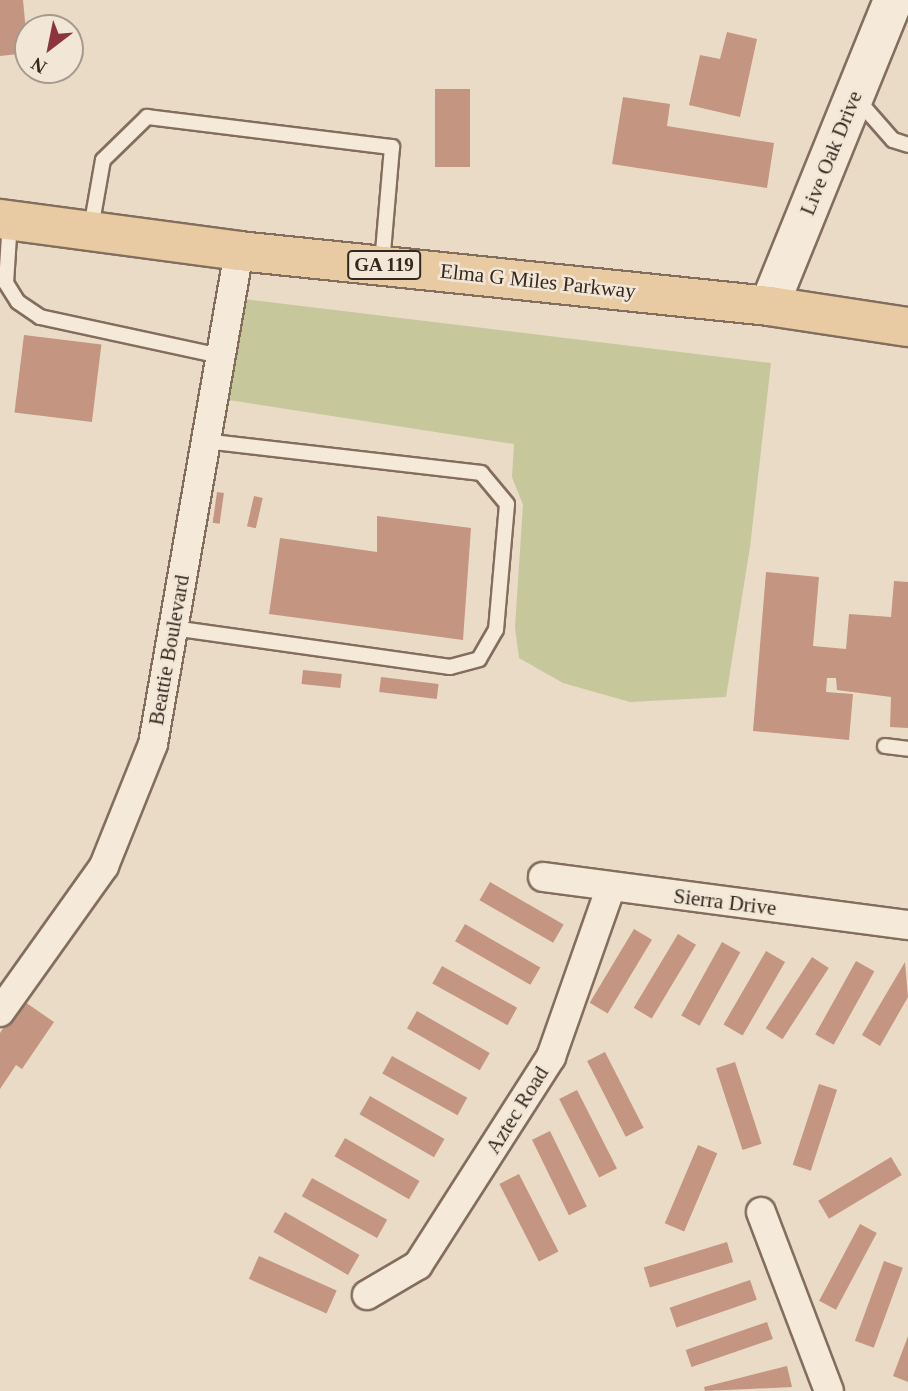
<!DOCTYPE html>
<html>
<head>
<meta charset="utf-8">
<style>
	body { margin:0 }
	#map { position:relative; width:908px; height:1391px; overflow:hidden; background:#eadbc7; font-family:Georgia,serif }
	div>[style] { position:absolute }
	.green>* { inset:0; background:#c7c79c }
	.building>* { inset:0; background:#c49581; transform-origin:0 0 }
	.roads { filter:drop-shadow(2px 0 #836e5e) drop-shadow(-2px 0 #836e5e) drop-shadow(0 2px #836e5e) drop-shadow(0 -2px #836e5e) }
	.lane>* { height:14px; margin:-7px; padding:0 7px; transform-origin:7px; border-radius:7px; background:#f5ead9 }
	.street>* { height:28px; margin:-14px; padding:0 14px; transform-origin:14px; border-radius:14px; background:#f5ead9 }
	.secondary>* { height:38px; margin:-19px; padding:0 19px; transform-origin:19px; border-radius:19px; background:#f5ead9 }
	.primary>* { height:38px; margin:-19px; padding:0 19px; transform-origin:19px; border-radius:19px; background:#e9cba3 }
	span { translate:-50% -50%; white-space:nowrap; text-align:center; line-height:1.15; -webkit-text-stroke:5px #f2e6d6; paint-order:stroke }
	.shield-label span { padding:2px 5px; background:#f2e6d6; border:2px solid; border-radius:5px; -webkit-text-stroke-width:0 }
	.shield-label { font-size:19px; color:#352820; font-weight:700 }
	.street-label { font-size:21px; color:#352820 }
	.north { position:absolute; left:14px; top:14px; width:70px; height:70px; box-sizing:border-box; background:#f2e6d6; border:2px solid #a69a8d; border-radius:50%; rotate:212deg; font-size:19px; font-weight:700; line-height:28px; text-align:center; color:#352820 }
	.north::after { content:''; display:block; margin:auto; width:24px; height:32px; background:#8c343f; clip-path:polygon(50% 0,100% 100%,50% 72%,0 100%) }
</style>
</head>
<body>
<div id="map">
	<div class="green">
		<div style="clip-path:polygon(243px 299px,771px 363px,750px 547px,726px 697px,630px 702px,563px 683px,519px 658px,515px 627px,523px 505px,512px 477px,514px 444px,222px 399px)"></div>
	</div>
	<div class="building">
		<div style="clip-path:polygon(0 0,23px 0,28px 53px,0 56px)"></div>
		<div style="clip-path:polygon(727px 32px,757px 39px,740px 117px,689px 105px,700px 55px,720px 59px)"></div>
		<div style="left:435px;top:89px;width:35px;height:78px"></div>
		<div style="clip-path:polygon(623px 97px,670px 104px,667px 126px,774px 143px,767px 188px,612px 164px)"></div>
		<div style="left:24px;top:335px;width:78px;height:78px;rotate:7deg"></div>
		<div style="left:217px;top:492px;width:7px;height:31px;rotate:8deg"></div>
		<div style="left:254px;top:496px;width:9px;height:31px;rotate:13deg"></div>
		<div style="clip-path:polygon(377px 516px,471px 528px,463px 640px,269px 614px,280px 538px,377px 552px)"></div>
		<div style="clip-path:polygon(766px 572px,819px 577px,813px 646px,846px 649px,849px 614px,891px 617px,894px 581px,908px 582px,908px 728px,890px 727px,891px 697px,837px 690px,836px 678px,827px 678px,826px 692px,853px 694px,849px 740px,753px 731px)"></div>
		<div style="left:303px;top:670px;width:39px;height:14px;rotate:6deg"></div>
		<div style="left:381px;top:677px;width:58px;height:15px;rotate:7deg"></div>
		<div style="left:490px;top:882px;width:85px;height:21px;rotate:30deg"></div>
		<div style="left:465px;top:924px;width:87px;height:20px;rotate:30deg"></div>
		<div style="left:634px;top:929px;width:21px;height:86px;rotate:31deg"></div>
		<div style="left:678px;top:934px;width:21px;height:86px;rotate:31deg"></div>
		<div style="left:722px;top:942px;width:21px;height:84px;rotate:29deg"></div>
		<div style="left:766px;top:951px;width:22px;height:85px;rotate:30deg"></div>
		<div style="left:812px;top:957px;width:20px;height:85px;rotate:33deg"></div>
		<div style="left:856px;top:961px;width:21px;height:84px;rotate:29deg"></div>
		<div style="clip-path:polygon(905px 962px,908px 997px,880px 1046px,862px 1035px)"></div>
		<div style="left:442px;top:966px;width:86px;height:20px;rotate:29deg"></div>
		<div style="clip-path:polygon(22px 1000px,54px 1022px,22px 1069px,16px 1065px,0 1089px,0 1033px)"></div>
		<div style="left:417px;top:1011px;width:84px;height:20px;rotate:30deg"></div>
		<div style="left:605px;top:1052px;width:85px;height:20px;rotate:63deg"></div>
		<div style="left:392px;top:1056px;width:86px;height:20px;rotate:29deg"></div>
		<div style="left:735px;top:1062px;width:86px;height:20px;rotate:72deg"></div>
		<div style="left:819px;top:1084px;width:19px;height:85px;rotate:18deg"></div>
		<div style="left:577px;top:1090px;width:88px;height:20px;rotate:63deg"></div>
		<div style="left:370px;top:1096px;width:86px;height:21px;rotate:30deg"></div>
		<div style="left:550px;top:1131px;width:84px;height:20px;rotate:64deg"></div>
		<div style="left:345px;top:1138px;width:86px;height:21px;rotate:30deg"></div>
		<div style="left:698px;top:1145px;width:21px;height:85px;rotate:23deg"></div>
		<div style="left:891px;top:1157px;width:21px;height:85px;rotate:59deg"></div>
		<div style="left:519px;top:1174px;width:87px;height:22px;rotate:63deg"></div>
		<div style="left:312px;top:1178px;width:86px;height:21px;rotate:29deg"></div>
		<div style="left:285px;top:1212px;width:86px;height:23px;rotate:30deg"></div>
		<div style="left:860px;top:1224px;width:19px;height:87px;rotate:28deg"></div>
		<div style="left:727px;top:1242px;width:21px;height:87px;rotate:73deg"></div>
		<div style="left:259px;top:1256px;width:85px;height:25px;rotate:24deg"></div>
		<div style="left:884px;top:1261px;width:20px;height:85px;rotate:20deg"></div>
		<div style="left:750px;top:1280px;width:21px;height:85px;rotate:71deg"></div>
		<div style="left:767px;top:1322px;width:18px;height:86px;rotate:71deg"></div>
		<div style="clip-path:polygon(908px 1336px,908px 1382px,893px 1376px)"></div>
		<div style="clip-path:polygon(787px 1366px,792px 1387px,705px 1391px,704px 1387px)"></div>
	</div>
	<div class="roads">
		<div class="lane">
			<div style="left:856px;top:98px;width:56px;rotate:48.6deg"></div>
			<div style="left:893px;top:140px;width:16px;rotate:18deg"></div>
			<div style="left:10px;top:220px;width:63px;rotate:93.6deg"></div>
			<div style="left:6px;top:283px;width:22px;rotate:58deg"></div>
			<div style="left:18px;top:302px;width:27px;rotate:34deg"></div>
			<div style="left:40px;top:317px;width:184px;rotate:12.2deg"></div>
			<div style="left:91px;top:228px;width:69px;rotate:-80deg"></div>
			<div style="left:103px;top:160px;width:62px;rotate:-44.3deg"></div>
			<div style="left:147px;top:117px;width:247px;rotate:7deg"></div>
			<div style="left:392px;top:147px;width:116px;rotate:94.9deg"></div>
			<div style="left:173px;top:628px;width:280px;rotate:8deg"></div>
			<div style="left:450px;top:667px;width:30px;rotate:-15deg"></div>
			<div style="left:479px;top:659px;width:34px;rotate:-60deg"></div>
			<div style="left:496px;top:630px;width:126px;rotate:-85deg"></div>
			<div style="left:507px;top:504px;width:40px;rotate:-130deg"></div>
			<div style="left:481px;top:473px;width:277px;rotate:-173.4deg"></div>
			<div style="left:885px;top:746px;width:23px;rotate:7deg"></div>
		</div>
		<div class="street">
			<div style="left:543px;top:877px;width:368px;rotate:7.5deg"></div>
			<div style="left:0;top:1012px;width:179px;rotate:-54.5deg"></div>
			<div style="left:104px;top:866px;width:131px;rotate:-68.1deg"></div>
			<div style="left:153px;top:744px;width:500px;rotate:-80.1deg"></div>
			<div style="left:761px;top:1212px;width:191px;rotate:69.2deg"></div>
			<div style="left:367px;top:1295px;width:59px;rotate:-30.5deg"></div>
			<div style="left:418px;top:1265px;width:247px;rotate:-57.4deg"></div>
			<div style="left:551px;top:1057px;width:180px;rotate:-70.6deg"></div>
		</div>
		<div class="secondary">
			<div style="left:769px;top:306px;width:330px;rotate:-67.9deg"></div>
		</div>
		<div class="primary">
			<div style="left:0;top:219px;width:241px;rotate:7.6deg"></div>
			<div style="left:239px;top:251px;width:533px;rotate:5.92deg"></div>
			<div style="left:769px;top:306px;width:141px;rotate:8.6deg"></div>
		</div>
	</div>
	<div class="shield-label">
		<span style="left:384px;top:265px">GA 119</span>
	</div>
	<div class="street-label">
		<span style="left:831px;top:153px;rotate:-68deg">Live Oak Drive</span>
		<span style="left:538px;top:281px;rotate:6deg">Elma G Miles Parkway</span>
		<span style="left:169px;top:650px;rotate:-80deg">Beattie Boulevard</span>
		<span style="left:725px;top:902px;rotate:7deg">Sierra Drive</span>
		<span style="left:517px;top:1110px;rotate:-58deg">Aztec Road</span>
	</div>
	<div class="north">N</div>
</div>
</body>
</html>
